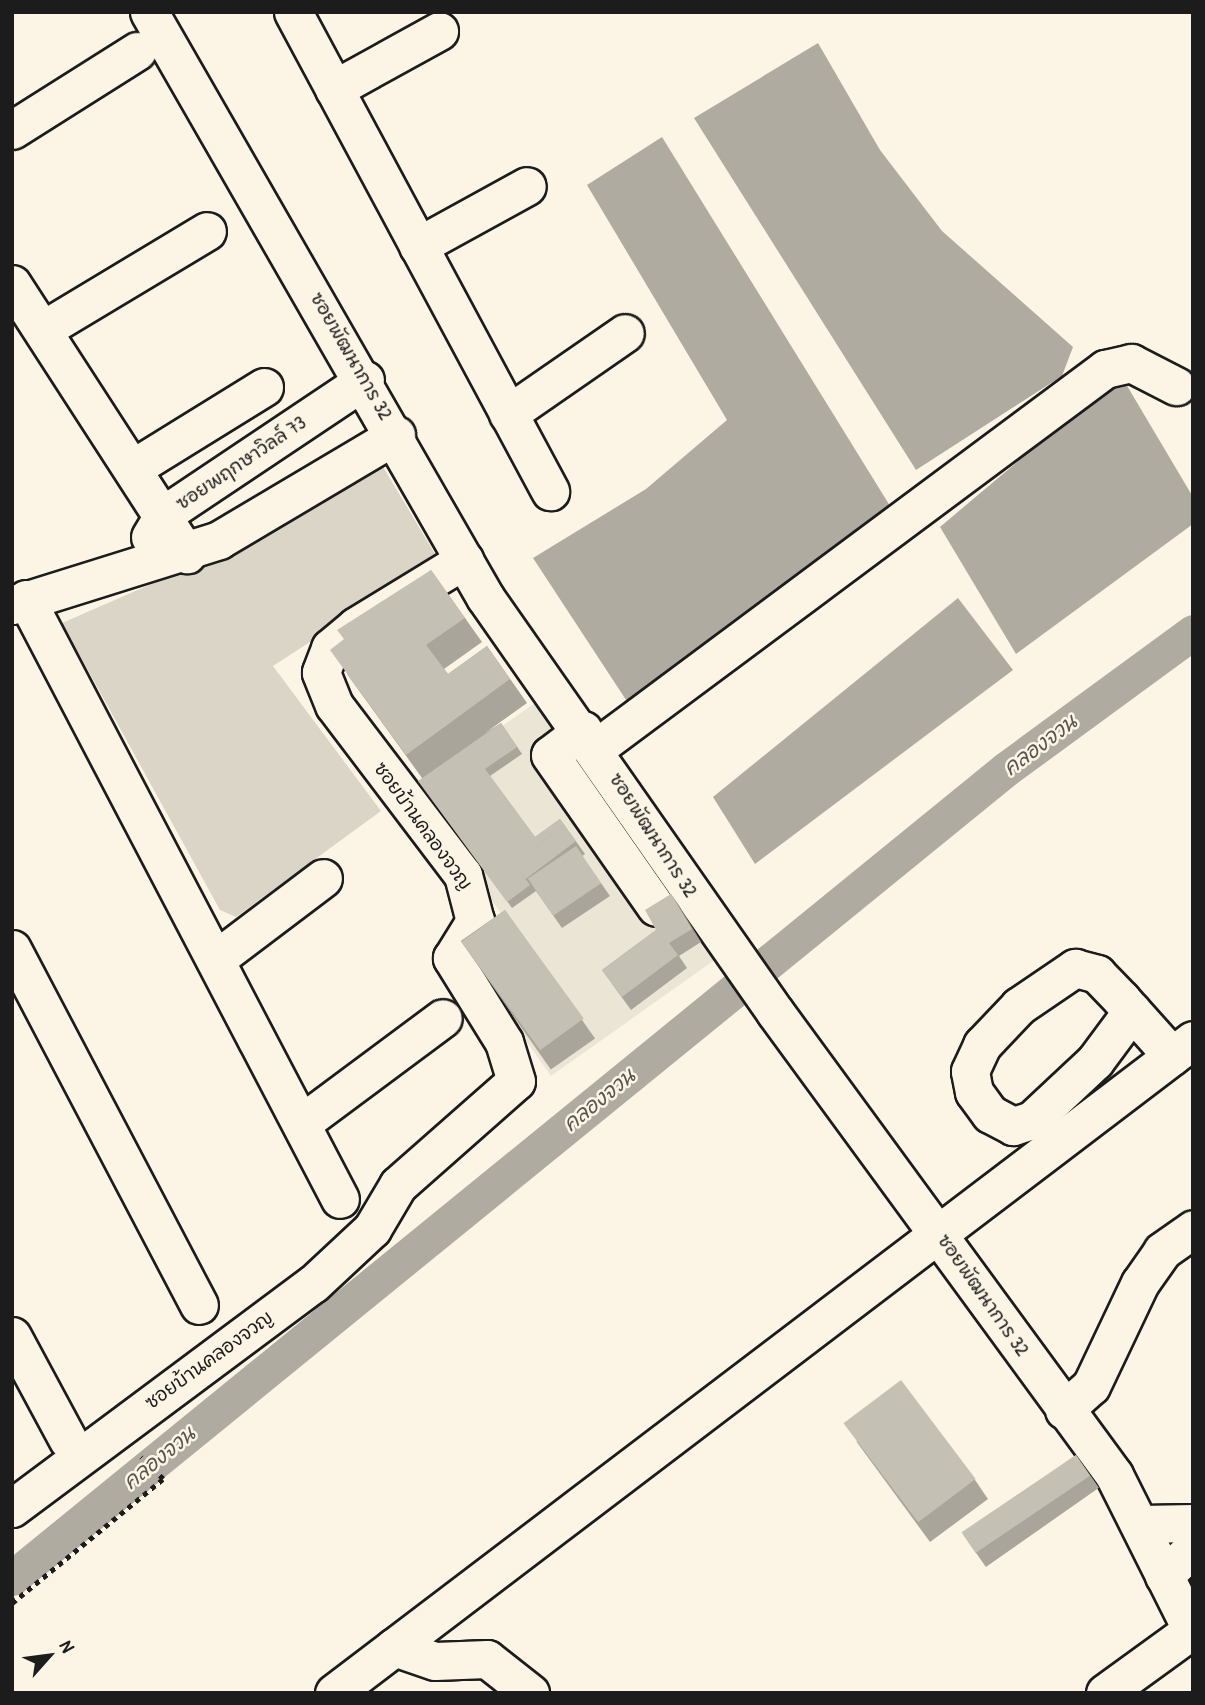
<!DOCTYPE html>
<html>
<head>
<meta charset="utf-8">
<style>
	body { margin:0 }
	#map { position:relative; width:1205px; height:1705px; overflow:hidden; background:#fcf5e5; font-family:"Patrick Hand","Playpen Sans Thai",sans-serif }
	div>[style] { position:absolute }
	.built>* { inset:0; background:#ebe5d6 }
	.green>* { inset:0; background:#dbd5c8 }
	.water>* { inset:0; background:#b0aba1 }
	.canal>* { height:35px; margin:-17.5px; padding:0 17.5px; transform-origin:17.5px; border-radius:17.5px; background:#b0aba1 }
	.path>* { height:4.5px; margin-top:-2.25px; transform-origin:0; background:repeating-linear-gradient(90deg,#1c1c1c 0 5px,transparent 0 10px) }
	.roads { filter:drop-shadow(2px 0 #1c1c1c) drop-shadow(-2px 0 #1c1c1c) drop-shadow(0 2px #1c1c1c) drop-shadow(0 -2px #1c1c1c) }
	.minor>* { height:37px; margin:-18.5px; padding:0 18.5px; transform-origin:18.5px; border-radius:18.5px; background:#fcf5e5 }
	.wall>* { inset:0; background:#a9a59a; transform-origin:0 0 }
	.shaded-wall>* { inset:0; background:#89867d }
	.building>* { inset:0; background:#c4c0b3; transform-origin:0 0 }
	span { translate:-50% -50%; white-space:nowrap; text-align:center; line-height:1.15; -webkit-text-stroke:5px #fcf5e5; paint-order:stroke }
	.street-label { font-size:19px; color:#1c1c1c }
	.water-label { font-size:21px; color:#575551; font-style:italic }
	.frame { position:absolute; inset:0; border:14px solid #1c1c1c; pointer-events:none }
	.north { position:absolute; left:14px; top:1621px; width:70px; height:70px; -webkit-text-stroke:5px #fcf5e5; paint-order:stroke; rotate:62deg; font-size:19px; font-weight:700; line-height:28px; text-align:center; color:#1c1c1c }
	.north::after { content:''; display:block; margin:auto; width:24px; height:32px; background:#1c1c1c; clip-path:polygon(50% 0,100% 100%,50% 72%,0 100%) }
</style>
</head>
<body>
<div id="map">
	<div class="built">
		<div style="clip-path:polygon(542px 698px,723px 954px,551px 1076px,462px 950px,505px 919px,413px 789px)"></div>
	</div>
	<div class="green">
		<div style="clip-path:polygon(376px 455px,438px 559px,273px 666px,381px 811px,236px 917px,220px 910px,62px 623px,195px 565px)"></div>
	</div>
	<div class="water">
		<div style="clip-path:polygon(818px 43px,880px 150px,942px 231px,1073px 347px,1062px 376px,916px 470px,694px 118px)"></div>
		<div style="clip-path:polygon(662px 137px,895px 514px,630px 706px,533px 558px,646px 489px,727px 420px,587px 185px)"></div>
		<div style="clip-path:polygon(1113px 381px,1126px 384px,1193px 497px,1193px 524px,1016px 654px,940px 527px)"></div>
		<div style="clip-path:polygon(958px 598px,1013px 670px,755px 864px,713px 797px)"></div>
	</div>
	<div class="canal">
		<div style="left:12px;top:1578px;width:1282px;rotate:-39.14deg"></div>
		<div style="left:1006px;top:769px;width:232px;rotate:-36.2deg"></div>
	</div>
	<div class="path">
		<div style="left:12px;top:1603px;width:195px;rotate:-39.4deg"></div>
		<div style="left:163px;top:1479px;width:31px;rotate:-135deg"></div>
	</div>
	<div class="roads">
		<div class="minor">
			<div style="left:149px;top:12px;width:675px;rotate:60.13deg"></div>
			<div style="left:485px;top:597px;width:506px;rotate:55.05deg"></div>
			<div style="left:775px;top:1012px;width:574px;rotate:53.79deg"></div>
			<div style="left:1114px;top:1475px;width:177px;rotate:63.4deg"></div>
			<div style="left:293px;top:12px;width:544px;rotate:61.78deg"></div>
			<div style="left:334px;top:89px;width:120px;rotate:-28.9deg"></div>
			<div style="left:12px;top:130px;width:148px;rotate:-32.3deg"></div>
			<div style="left:418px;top:246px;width:124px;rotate:-28.8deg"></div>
			<div style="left:12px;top:284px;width:322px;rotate:57.1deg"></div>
			<div style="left:44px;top:329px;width:190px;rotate:-31deg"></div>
			<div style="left:508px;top:414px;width:142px;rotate:-34.7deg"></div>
			<div style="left:133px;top:468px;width:154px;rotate:-31.7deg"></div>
			<div style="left:150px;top:537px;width:26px;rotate:-59deg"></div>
			<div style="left:163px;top:515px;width:243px;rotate:-33.8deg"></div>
			<div style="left:26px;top:599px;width:677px;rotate:62.38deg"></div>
			<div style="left:12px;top:605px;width:217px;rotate:-17.4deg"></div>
			<div style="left:219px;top:540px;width:206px;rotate:-30.7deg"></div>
			<div style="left:583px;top:730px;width:41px;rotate:142.9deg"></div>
			<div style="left:550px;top:755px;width:185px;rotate:55.1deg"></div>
			<div style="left:596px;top:748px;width:635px;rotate:-36.67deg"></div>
			<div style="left:1105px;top:369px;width:27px;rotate:-13deg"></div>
			<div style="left:1131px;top:363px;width:51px;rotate:27.1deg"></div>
			<div style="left:12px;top:949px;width:402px;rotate:62.3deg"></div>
			<div style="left:216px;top:959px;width:134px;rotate:-37.1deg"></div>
			<div style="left:1132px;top:1011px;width:62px;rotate:126.5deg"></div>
			<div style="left:1095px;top:1061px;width:86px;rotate:136.9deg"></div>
			<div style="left:1032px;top:1120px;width:20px;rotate:162deg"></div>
			<div style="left:1013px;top:1126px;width:26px;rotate:-152deg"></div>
			<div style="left:990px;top:1114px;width:27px;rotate:-126deg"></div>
			<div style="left:974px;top:1092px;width:21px;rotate:-101deg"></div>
			<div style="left:970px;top:1071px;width:29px;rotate:-65deg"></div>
			<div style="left:982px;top:1045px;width:54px;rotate:-46.5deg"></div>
			<div style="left:1019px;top:1006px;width:68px;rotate:-34.2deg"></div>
			<div style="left:1075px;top:968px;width:23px;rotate:15deg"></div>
			<div style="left:1097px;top:974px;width:36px;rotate:46deg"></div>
			<div style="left:1122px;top:1000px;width:75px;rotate:48.2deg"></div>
			<div style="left:303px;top:1122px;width:174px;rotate:-36.6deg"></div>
			<div style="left:12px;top:1336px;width:118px;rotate:61.7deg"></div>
			<div style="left:1064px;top:1410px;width:36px;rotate:-42deg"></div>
			<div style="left:1091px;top:1386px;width:114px;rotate:-64.6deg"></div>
			<div style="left:1140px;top:1283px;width:39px;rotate:-55deg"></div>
			<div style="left:1162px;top:1251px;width:38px;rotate:-35deg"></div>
			<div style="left:12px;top:1508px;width:375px;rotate:-36.7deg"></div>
			<div style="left:313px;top:1284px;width:81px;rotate:-43deg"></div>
			<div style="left:372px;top:1229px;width:51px;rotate:-59.4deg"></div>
			<div style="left:398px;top:1185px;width:157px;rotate:-41.4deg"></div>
			<div style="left:516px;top:1081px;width:41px;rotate:-107.1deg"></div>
			<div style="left:504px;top:1042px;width:99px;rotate:-121.8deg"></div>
			<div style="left:452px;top:958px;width:44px;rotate:-58.1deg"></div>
			<div style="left:475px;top:921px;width:48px;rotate:-104.6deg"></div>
			<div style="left:463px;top:875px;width:213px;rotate:-127.2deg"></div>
			<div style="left:334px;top:705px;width:35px;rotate:-112deg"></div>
			<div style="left:321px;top:672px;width:26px;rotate:-69deg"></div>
			<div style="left:330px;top:648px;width:34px;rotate:-40deg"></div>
			<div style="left:356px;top:626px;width:127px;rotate:-31.4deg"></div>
			<div style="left:1142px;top:1524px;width:51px;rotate:-1.1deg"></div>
			<div style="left:1164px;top:1576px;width:40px;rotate:-44deg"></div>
			<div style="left:394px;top:1647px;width:43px;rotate:18.9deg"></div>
			<div style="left:435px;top:1661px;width:52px;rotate:-2.2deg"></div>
			<div style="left:487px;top:1659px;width:55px;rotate:38.3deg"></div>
			<div style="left:334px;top:1693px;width:1079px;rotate:-37.24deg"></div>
			<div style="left:1105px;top:1693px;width:109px;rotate:-36deg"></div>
		</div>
	</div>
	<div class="wall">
		<div style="clip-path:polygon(431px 570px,482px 642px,444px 669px,448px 674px,487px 646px,527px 703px,485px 733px,501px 723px,522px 754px,490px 776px,535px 837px,560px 819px,585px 854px,582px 856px,610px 896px,562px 928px,536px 891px,512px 908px,423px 787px,422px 778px,347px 674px,344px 640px)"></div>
		<div style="clip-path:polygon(671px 894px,701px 942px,679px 956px,687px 968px,631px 1010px,602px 970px,656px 930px)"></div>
		<div style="left:505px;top:910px;width:157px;height:54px;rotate:55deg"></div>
		<div style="clip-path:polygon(856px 1441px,975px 1480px,988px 1499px,930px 1542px)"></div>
		<div style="left:1076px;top:1455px;width:40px;height:138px;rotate:55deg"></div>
	</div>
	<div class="shaded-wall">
		<div style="clip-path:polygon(671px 894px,680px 907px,701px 942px,692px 929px)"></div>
	</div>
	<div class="building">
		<div style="clip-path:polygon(431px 570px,465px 618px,426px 645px,448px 674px,487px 646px,510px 679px,406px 755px,330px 650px,344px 639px,337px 630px)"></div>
		<div style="clip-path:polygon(501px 723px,517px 747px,485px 769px,535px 837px,560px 819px,564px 825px,514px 863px,530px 885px,507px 902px,418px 781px)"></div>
		<div style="left:564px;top:825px;width:20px;height:63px;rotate:53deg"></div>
		<div style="left:576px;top:846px;width:45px;height:58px;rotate:56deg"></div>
		<div style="clip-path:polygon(671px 894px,692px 929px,669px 943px,678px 955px,622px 997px,602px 970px,656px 930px,645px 910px)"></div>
		<div style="left:505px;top:910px;width:134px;height:54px;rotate:54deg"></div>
		<div style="left:901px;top:1380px;width:124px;height:72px;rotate:53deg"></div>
		<div style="left:1076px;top:1455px;width:25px;height:138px;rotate:56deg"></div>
	</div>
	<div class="street-label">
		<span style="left:351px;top:356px;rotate:60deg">ซอยพัฒนาการ 32</span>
		<span style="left:241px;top:463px;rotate:-34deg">ซอยพฤกษาวิลล์ 73</span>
		<span style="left:423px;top:826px;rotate:54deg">ซอยบ้านคลองจวญ</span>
		<span style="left:653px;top:835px;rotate:57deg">ซอยพัฒนาการ 32</span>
		<span style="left:983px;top:1295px;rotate:55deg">ซอยพัฒนาการ 32</span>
		<span style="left:209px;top:1360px;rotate:-36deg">ซอยบ้านคลองจวญ</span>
	</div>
	<div class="water-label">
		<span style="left:1040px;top:745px;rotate:-37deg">คลองจวน</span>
		<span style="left:599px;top:1100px;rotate:-39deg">คลองจวน</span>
		<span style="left:159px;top:1458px;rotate:-39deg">คลองจวน</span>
	</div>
	<div class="frame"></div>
	<div class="north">N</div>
</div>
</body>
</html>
